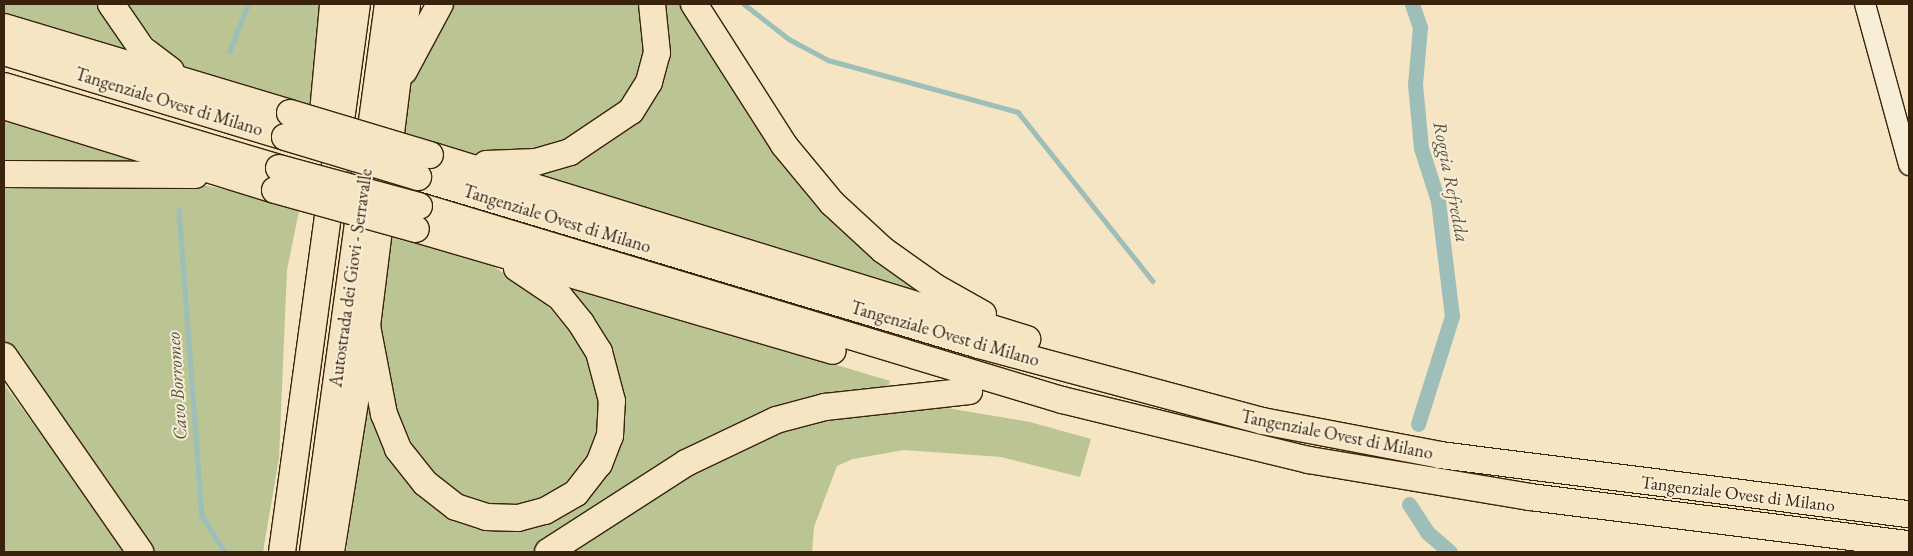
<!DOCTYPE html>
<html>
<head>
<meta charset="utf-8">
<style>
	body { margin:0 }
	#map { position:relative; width:1913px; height:556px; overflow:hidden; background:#f5e5c2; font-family:"EB Garamond",serif }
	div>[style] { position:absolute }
	.green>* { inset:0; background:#bbc594 }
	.stream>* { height:4.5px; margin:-2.25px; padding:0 2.25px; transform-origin:2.25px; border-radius:2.25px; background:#9dbeb9 }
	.canal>* { height:15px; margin:-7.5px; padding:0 7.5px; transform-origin:7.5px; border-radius:7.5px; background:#9dbeb9 }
	.roads { filter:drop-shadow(1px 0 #39230c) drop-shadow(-1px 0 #39230c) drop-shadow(0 1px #39230c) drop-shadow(0 -1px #39230c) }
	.secondary>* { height:20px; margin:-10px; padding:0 10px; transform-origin:10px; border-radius:10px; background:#f8eed7 }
	.highway>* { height:26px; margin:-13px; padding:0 13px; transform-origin:13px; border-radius:13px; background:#f5e5c2 }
	.bridges { filter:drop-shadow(1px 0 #39230c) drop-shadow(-1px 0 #39230c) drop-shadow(0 1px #39230c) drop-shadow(0 -1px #39230c) }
	.highway-bridge>* { height:26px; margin:-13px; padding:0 13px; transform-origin:13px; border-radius:13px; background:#f5e5c2 }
	span { translate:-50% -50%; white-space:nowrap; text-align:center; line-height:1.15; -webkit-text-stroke:4px #f8eed7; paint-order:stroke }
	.street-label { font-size:18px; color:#39230c }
	.water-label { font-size:19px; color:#575240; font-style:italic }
	.frame { position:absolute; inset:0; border:5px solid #39230c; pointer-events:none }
</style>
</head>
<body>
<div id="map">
	<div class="green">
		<div style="clip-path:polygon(4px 4px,100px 4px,135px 53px,4px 24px)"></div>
		<div style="clip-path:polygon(122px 4px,324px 4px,314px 111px,203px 79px,172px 59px)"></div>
		<div style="clip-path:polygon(448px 4px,639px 4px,648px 47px,630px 102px,549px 150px,471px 159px,399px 140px,414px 63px)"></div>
		<div style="clip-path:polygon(660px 4px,682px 4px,775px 147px,930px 296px,522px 174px,562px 164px,601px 147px,634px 122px)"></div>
		<div style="clip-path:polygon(4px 116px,158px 162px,4px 166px)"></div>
		<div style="clip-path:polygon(4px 183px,204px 185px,300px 206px,287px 270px,279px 458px,263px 552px,149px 552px,4px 343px)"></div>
		<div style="clip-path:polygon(387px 234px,487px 262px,540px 297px,578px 341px,600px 385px,596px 447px,554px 496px,524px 507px,488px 507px,452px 493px,426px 472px,385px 388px,380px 348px)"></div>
		<div style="clip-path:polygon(557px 281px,890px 381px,887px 389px,642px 480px,534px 552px,346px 552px,367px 393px,454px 513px,556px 512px,620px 426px)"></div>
		<div style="clip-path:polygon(4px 384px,117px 537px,125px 552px,4px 552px)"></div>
		<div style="clip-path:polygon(941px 407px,1030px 422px,1091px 439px,1080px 477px,1001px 457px,904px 450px,853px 459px,837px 466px,814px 527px,812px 552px,565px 552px,670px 484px,790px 425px,865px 410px)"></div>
	</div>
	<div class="stream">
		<div style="left:744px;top:4px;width:57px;rotate:37.9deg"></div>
		<div style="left:789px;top:39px;width:44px;rotate:28.3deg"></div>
		<div style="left:828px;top:60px;width:197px;rotate:15.3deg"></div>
		<div style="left:1018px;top:112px;width:216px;rotate:51.4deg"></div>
		<div style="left:229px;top:52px;width:52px;rotate:-68.4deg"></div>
		<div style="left:179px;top:210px;width:307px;rotate:85.7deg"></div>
		<div style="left:202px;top:516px;width:43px;rotate:57.4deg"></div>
	</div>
	<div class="canal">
		<div style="left:1412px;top:4px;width:24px;rotate:71deg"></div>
		<div style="left:1420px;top:27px;width:57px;rotate:95deg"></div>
		<div style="left:1415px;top:84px;width:64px;rotate:84.6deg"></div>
		<div style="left:1421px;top:148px;width:56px;rotate:72.2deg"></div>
		<div style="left:1438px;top:201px;width:116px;rotate:83.1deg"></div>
		<div style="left:1452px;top:316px;width:113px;rotate:107.5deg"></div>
		<div style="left:1409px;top:504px;width:35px;rotate:57deg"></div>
		<div style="left:1428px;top:533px;width:29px;rotate:41deg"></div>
	</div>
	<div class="roads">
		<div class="secondary">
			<div style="left:1865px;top:4px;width:167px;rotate:74.7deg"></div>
		</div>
		<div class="highway">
			<div style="left:111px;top:4px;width:55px;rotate:55.4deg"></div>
			<div style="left:142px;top:49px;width:36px;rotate:37deg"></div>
			<div style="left:694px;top:4px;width:167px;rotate:57.4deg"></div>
			<div style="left:784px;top:145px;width:75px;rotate:50.4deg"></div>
			<div style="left:832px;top:203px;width:69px;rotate:42.7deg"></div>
			<div style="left:883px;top:250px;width:64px;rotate:35.4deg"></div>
			<div style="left:935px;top:287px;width:55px;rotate:29.4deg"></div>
			<div style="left:4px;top:27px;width:299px;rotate:16.7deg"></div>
			<div style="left:4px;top:52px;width:294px;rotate:16.8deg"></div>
			<div style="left:404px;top:71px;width:76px;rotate:-61.8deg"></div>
			<div style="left:4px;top:86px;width:287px;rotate:16.6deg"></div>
			<div style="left:4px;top:106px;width:284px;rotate:17.2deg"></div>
			<div style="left:320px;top:145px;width:142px;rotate:-84.7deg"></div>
			<div style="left:430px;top:155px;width:625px;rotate:17.13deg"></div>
			<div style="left:486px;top:164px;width:50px;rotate:-2.3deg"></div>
			<div style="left:536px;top:162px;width:35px;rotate:-16deg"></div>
			<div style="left:570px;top:152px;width:73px;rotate:-33.9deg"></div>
			<div style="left:631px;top:111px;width:34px;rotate:-58deg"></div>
			<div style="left:649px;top:82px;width:30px;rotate:-75deg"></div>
			<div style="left:657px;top:53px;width:49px;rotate:-95.8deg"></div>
			<div style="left:4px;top:174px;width:191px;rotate:0.3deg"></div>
			<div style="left:418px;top:177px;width:586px;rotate:16.67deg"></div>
			<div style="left:979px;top:345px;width:293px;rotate:15deg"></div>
			<div style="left:1262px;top:421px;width:181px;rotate:10.8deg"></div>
			<div style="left:1440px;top:455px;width:473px;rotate:7.2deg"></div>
			<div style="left:419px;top:206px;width:672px;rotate:16.79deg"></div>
			<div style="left:1062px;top:400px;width:254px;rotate:13.7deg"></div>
			<div style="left:1309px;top:460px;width:224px;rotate:9.5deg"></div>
			<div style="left:1530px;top:497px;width:382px;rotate:7.1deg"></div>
			<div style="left:416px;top:229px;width:434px;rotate:16.3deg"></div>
			<div style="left:367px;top:326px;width:90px;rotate:79.1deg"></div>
			<div style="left:384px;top:414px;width:38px;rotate:68deg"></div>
			<div style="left:398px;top:449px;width:43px;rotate:51.5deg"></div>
			<div style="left:425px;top:483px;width:39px;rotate:38deg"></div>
			<div style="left:456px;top:507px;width:32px;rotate:18deg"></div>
			<div style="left:486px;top:517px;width:32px;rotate:2deg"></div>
			<div style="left:518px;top:518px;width:28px;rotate:-15deg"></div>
			<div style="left:545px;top:511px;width:36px;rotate:-30deg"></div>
			<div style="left:576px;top:493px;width:37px;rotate:-52deg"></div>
			<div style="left:599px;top:464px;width:30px;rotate:-69deg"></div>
			<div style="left:610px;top:436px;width:35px;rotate:-87deg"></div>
			<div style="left:612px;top:401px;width:51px;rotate:-104.9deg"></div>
			<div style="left:599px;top:352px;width:34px;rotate:-122deg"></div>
			<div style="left:581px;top:323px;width:33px;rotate:-129deg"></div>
			<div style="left:560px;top:297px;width:52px;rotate:-146deg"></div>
			<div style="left:4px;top:356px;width:239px;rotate:55.2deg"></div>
			<div style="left:282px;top:552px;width:553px;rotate:-82.21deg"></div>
			<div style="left:313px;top:552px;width:553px;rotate:-82.21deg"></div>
			<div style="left:331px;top:552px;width:229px;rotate:-80.9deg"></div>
			<div style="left:367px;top:326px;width:324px;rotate:-82.9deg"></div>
			<div style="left:548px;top:552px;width:164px;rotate:-32.8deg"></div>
			<div style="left:686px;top:463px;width:100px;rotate:-25.5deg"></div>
			<div style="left:776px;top:420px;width:51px;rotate:-14.9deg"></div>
			<div style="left:825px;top:407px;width:145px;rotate:-6.3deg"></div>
		</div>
	</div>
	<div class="bridges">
		<div class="highway-bridge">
			<div style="left:290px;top:113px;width:146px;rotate:16.7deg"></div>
			<div style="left:285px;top:137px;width:139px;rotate:16.7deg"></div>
			<div style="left:279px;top:168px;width:145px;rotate:15.2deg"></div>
			<div style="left:275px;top:190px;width:146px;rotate:15.5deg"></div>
		</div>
	</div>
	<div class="street-label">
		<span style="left:169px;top:102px;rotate:17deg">Tangenziale Ovest di Milano</span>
		<span style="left:557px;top:219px;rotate:17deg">Tangenziale Ovest di Milano</span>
		<span style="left:351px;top:278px;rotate:-82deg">Autostrada dei Giovi - Serravalle</span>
		<span style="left:945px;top:334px;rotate:16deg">Tangenziale Ovest di Milano</span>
		<span style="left:1337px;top:435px;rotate:11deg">Tangenziale Ovest di Milano</span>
		<span style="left:1738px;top:494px;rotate:7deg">Tangenziale Ovest di Milano</span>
	</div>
	<div class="water-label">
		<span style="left:1451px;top:182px;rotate:79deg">Roggia Refredda</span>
		<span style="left:177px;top:386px;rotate:-94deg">Cavo Borromeo</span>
	</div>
	<div class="frame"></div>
</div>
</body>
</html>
